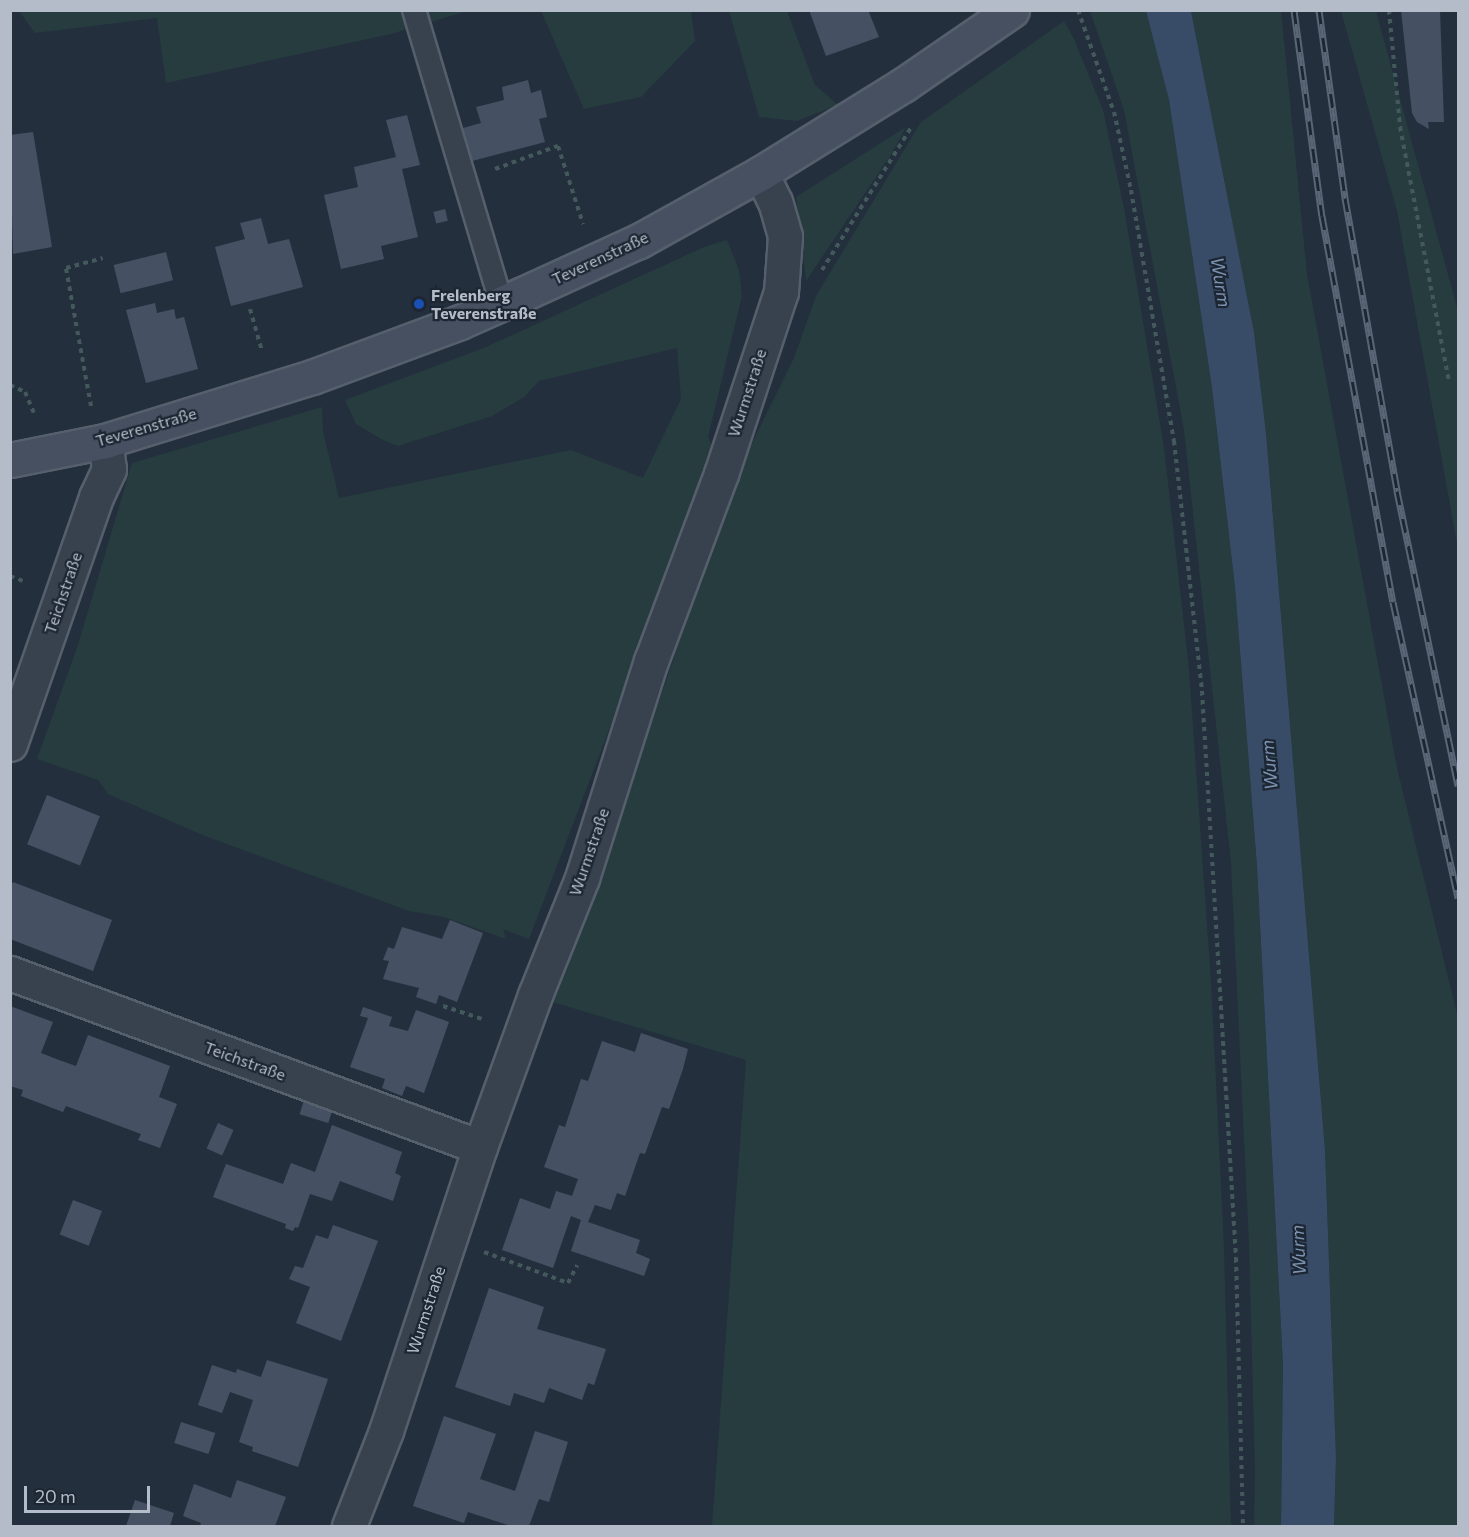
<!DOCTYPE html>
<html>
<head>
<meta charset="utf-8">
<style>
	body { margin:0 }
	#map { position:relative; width:1469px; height:1537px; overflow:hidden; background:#242f3e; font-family:Commissioner,sans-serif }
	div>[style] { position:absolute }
	.green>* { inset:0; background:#263c3f }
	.water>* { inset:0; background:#394c67 }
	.building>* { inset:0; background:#455162; transform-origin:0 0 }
	.path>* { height:4px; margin-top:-2px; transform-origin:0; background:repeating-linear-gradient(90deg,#44595c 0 4.5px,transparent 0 9px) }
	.roads { filter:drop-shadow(2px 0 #565f6c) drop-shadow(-2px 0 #565f6c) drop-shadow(0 2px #565f6c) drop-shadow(0 -2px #565f6c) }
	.lane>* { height:22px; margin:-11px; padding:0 11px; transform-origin:11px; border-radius:11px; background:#38414e }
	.street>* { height:33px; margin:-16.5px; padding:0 16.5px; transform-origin:16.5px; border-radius:16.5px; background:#38414e }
	.secondary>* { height:33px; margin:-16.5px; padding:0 16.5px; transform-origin:16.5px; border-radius:16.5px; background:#465061 }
	.rail>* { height:7px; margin-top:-3.5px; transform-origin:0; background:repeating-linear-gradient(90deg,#1d2633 0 14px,#5a6575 0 28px); box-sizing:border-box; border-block:2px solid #5a6575 }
	.dots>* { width:16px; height:16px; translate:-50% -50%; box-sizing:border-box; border:3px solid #1d2633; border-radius:50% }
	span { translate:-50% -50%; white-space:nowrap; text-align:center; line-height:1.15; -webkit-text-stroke:4.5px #1d2633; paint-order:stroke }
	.street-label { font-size:16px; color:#b4bcc9 }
	.poi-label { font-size:16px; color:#b4bcc9; font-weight:700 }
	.left { translate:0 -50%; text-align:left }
	.water-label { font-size:18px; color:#7c92b1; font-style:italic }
	.frame { position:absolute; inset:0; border:12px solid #b4bcc9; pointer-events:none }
	.scale { position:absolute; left:24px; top:1486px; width:126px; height:27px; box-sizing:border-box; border:3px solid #b4bcc9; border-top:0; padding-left:8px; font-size:18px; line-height:21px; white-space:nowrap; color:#b4bcc9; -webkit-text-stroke:4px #1d2633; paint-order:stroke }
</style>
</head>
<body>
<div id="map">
	<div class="green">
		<div style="clip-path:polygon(19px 11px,467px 11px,391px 34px,166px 83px,157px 18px,35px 33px)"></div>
		<div style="clip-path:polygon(541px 11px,691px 11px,695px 41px,641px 97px,584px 109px)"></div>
		<div style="clip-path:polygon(729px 11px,787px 11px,815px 85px,838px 105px,797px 121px,759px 117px)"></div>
		<div style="clip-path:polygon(1090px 11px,1146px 11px,1169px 100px,1212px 388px,1235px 587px,1257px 866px,1283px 1365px,1281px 1526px,1254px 1526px,1255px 1472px,1249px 1244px,1231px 863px,1184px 430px,1124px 110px)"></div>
		<div style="clip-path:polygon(1191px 11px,1281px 11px,1307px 274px,1397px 768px,1458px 1018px,1458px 1526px,1334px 1526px,1336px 1458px,1325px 1150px,1266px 433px,1254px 332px)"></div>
		<div style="clip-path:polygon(1341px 11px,1376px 11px,1458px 311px,1458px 549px,1397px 211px)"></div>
		<div style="clip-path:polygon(1064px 21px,1074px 39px,1103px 110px,1124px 208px,1164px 447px,1189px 669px,1211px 982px,1224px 1246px,1231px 1526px,712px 1526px,746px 1060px,549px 1001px,598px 879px,737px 474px,794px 358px,816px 296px,921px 122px)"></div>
		<div style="clip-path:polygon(906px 127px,892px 153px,806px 281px,796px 197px)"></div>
		<div style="clip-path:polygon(727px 240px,739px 270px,742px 296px,708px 437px,715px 453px,529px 939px,503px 929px,506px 939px,444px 917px,409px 911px,205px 836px,108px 794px,98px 780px,37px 759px,78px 645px,132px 463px,322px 407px,323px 431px,339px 498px,571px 450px,643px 478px,681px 399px,677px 348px,539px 381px,524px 397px,492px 416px,398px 446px,381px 439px,356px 424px,345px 400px,486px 347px,704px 247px)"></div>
	</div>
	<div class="water">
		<div style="clip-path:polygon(1146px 11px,1191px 11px,1254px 332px,1266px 433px,1325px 1150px,1336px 1458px,1334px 1526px,1281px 1526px,1283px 1365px,1257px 866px,1235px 587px,1212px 388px,1169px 100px)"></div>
	</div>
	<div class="building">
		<div style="clip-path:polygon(809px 10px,868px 10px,879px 37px,826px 56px)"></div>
		<div style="clip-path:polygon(1401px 10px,1440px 10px,1444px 122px,1428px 122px,1429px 129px,1417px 122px,1412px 113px)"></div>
		<div style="clip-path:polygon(528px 80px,531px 93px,541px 90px,547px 117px,539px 119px,545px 142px,472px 161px,463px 128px,481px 123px,476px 107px,504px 100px,502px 87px)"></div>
		<div style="clip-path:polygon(407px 115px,420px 165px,402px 169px,418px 237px,381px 246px,384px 259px,341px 269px,324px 195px,358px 187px,354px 167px,396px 157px,386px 120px)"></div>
		<div style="clip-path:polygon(33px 132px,52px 247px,13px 254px,10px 135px)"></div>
		<div style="left:445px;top:209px;width:12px;height:12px;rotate:76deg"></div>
		<div style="clip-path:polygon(261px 218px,268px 244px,289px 239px,303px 287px,231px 306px,215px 247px,245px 239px,240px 223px)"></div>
		<div style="left:166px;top:252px;width:29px;height:54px;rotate:76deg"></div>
		<div style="clip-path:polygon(155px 303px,157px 313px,174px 309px,176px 319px,184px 317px,198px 369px,146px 383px,126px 310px)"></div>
		<div style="left:47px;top:795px;width:57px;height:53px;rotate:22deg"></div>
		<div style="clip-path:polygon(13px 882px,112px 920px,93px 971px,10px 939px,10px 888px)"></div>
		<div style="clip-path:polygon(450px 920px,483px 933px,457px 1002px,439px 995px,436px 1004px,416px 997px,419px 988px,383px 979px,389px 961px,383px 960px,388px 947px,394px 949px,402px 927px,442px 939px)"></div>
		<div style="clip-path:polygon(10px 1006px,53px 1022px,41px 1053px,59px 1060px,76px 1066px,88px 1035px,170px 1066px,159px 1097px,177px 1104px,160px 1148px,138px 1140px,141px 1134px,66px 1106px,63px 1112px,21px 1096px,23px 1090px,10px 1086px)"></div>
		<div style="clip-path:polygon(363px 1007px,392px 1017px,389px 1026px,408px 1031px,416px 1010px,449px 1022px,424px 1093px,406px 1086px,402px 1096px,382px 1088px,385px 1079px,350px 1067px,368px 1018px,360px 1016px)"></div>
		<div style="clip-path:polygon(641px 1033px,688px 1049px,683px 1069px,669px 1109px,662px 1107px,645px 1154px,640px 1153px,625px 1196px,617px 1193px,611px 1210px,595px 1205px,588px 1222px,640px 1240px,636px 1253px,650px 1259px,644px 1276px,571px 1251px,581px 1220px,571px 1216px,553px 1268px,502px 1250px,520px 1198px,550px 1209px,556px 1191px,572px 1196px,578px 1179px,544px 1167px,559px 1125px,565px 1127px,581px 1079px,588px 1081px,602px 1041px,635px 1052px)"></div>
		<div style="left:304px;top:1100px;width:30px;height:15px;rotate:17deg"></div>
		<div style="left:218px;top:1123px;width:17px;height:28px;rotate:24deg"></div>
		<div style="clip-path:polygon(332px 1125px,402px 1152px,395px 1173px,401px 1176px,393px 1201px,340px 1181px,332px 1201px,310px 1194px,298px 1228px,295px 1227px,293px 1231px,285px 1228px,286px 1224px,213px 1197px,226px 1164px,283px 1184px,291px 1163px,315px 1172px)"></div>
		<div style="left:73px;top:1200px;width:31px;height:37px;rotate:21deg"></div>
		<div style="clip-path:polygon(333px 1225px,378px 1241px,341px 1341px,296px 1323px,310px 1287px,289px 1279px,295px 1266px,303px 1268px,316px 1235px,328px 1239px)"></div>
		<div style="clip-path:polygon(489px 1288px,544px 1307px,537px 1329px,606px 1349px,594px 1385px,588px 1383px,582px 1400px,549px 1388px,544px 1403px,514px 1393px,510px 1406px,455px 1387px)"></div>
		<div style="clip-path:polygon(267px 1360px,328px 1379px,298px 1467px,252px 1451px,253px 1447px,239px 1442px,253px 1400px,230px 1392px,222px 1413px,198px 1405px,212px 1365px,236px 1373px,237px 1369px,261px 1377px)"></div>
		<div style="clip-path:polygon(444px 1416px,496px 1434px,480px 1479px,515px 1491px,535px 1431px,568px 1442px,549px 1502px,539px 1499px,529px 1526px,511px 1526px,468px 1512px,464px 1523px,413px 1506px)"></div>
		<div style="left:181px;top:1422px;width:36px;height:22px;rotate:18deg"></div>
		<div style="clip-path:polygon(237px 1480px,286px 1497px,275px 1526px,200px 1526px,201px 1523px,183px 1516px,194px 1484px,231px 1498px)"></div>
		<div style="clip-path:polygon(135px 1500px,174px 1513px,170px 1526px,126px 1526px)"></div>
	</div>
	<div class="path">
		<div style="left:1078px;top:10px;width:108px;rotate:70.6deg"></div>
		<div style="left:1114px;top:112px;width:80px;rotate:77.7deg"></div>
		<div style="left:1131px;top:190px;width:255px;rotate:80.3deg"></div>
		<div style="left:1174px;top:441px;width:252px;rotate:83.6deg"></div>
		<div style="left:1202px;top:691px;width:568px;rotate:86.57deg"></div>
		<div style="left:1236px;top:1258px;width:268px;rotate:88.5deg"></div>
		<div style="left:1389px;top:10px;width:118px;rotate:84.6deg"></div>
		<div style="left:1400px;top:127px;width:260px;rotate:79.1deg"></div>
		<div style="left:495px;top:169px;width:67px;rotate:-20.1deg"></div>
		<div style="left:558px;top:146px;width:82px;rotate:72.2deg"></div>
		<div style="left:822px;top:270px;width:170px;rotate:-58deg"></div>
		<div style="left:250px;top:309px;width:44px;rotate:74.1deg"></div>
		<div style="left:10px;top:385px;width:17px;rotate:25deg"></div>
		<div style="left:25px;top:392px;width:25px;rotate:67deg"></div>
		<div style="left:91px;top:406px;width:140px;rotate:-100.3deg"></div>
		<div style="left:66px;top:268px;width:38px;rotate:-15deg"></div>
		<div style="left:10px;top:576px;width:17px;rotate:21deg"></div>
		<div style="left:443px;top:1006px;width:44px;rotate:18.4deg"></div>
		<div style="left:484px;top:1252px;width:90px;rotate:20.3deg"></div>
		<div style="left:568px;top:1283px;width:20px;rotate:-63deg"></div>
	</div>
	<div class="roads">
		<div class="lane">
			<div style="left:414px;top:10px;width:305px;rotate:73.4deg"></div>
		</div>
		<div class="street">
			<div style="left:10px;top:744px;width:262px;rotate:-70.8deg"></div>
			<div style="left:96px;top:497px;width:31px;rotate:-65deg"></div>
			<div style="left:109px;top:469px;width:28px;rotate:-98deg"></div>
			<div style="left:10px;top:973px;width:501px;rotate:20.32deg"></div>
			<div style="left:349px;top:1526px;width:102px;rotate:-68.7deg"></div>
			<div style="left:386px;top:1431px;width:299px;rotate:-71.7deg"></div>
			<div style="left:480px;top:1147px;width:162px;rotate:-70.1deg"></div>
			<div style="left:535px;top:995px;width:126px;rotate:-68.1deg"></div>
			<div style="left:582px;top:878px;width:228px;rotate:-72.4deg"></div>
			<div style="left:651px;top:661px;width:200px;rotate:-69.5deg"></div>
			<div style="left:721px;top:474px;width:192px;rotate:-71.8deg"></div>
			<div style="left:781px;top:292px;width:56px;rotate:-85.9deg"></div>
			<div style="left:785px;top:236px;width:35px;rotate:-106deg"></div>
			<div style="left:775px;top:202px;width:32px;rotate:-116deg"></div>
		</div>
		<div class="secondary">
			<div style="left:10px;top:460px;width:97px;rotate:-11.3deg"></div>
			<div style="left:105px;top:441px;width:217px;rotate:-17.2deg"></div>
			<div style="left:312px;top:377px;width:158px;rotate:-20.4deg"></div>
			<div style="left:460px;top:322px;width:69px;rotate:-24deg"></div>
			<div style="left:523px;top:294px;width:128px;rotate:-24.6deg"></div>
			<div style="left:639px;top:241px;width:140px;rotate:-29.1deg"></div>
			<div style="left:761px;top:173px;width:167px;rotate:-31.8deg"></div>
			<div style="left:903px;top:85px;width:132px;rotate:-34.5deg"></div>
		</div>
	</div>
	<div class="rail">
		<div style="left:1294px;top:10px;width:208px;rotate:82.3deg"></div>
		<div style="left:1322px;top:216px;width:392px;rotate:79.6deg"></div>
		<div style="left:1393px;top:602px;width:303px;rotate:77.6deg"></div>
		<div style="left:1319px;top:10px;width:190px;rotate:82.1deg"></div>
		<div style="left:1345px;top:198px;width:298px;rotate:79.9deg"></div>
		<div style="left:1397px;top:491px;width:301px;rotate:78.3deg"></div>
	</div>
	<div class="dots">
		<div style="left:419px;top:304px;background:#1a4fb4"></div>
	</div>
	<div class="street-label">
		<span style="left:600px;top:258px;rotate:-25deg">Teverenstraße</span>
		<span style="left:747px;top:393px;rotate:-72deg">Wurmstraße</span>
		<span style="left:146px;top:427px;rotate:-16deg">Teverenstraße</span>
		<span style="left:63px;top:593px;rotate:-71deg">Teichstraße</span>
		<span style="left:589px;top:852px;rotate:-71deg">Wurmstraße</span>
		<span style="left:245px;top:1061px;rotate:20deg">Teichstraße</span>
		<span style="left:426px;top:1310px;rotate:-72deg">Wurmstraße</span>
	</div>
	<div class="poi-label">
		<span class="left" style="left:431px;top:304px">Frelenberg<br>Teverenstraße</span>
	</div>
	<div class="water-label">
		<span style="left:1221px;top:282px;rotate:81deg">Wurm</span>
		<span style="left:1269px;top:765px;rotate:-95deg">Wurm</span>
		<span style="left:1298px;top:1250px;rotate:-93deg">Wurm</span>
	</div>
	<div class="frame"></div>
	<div class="scale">20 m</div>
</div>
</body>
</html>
